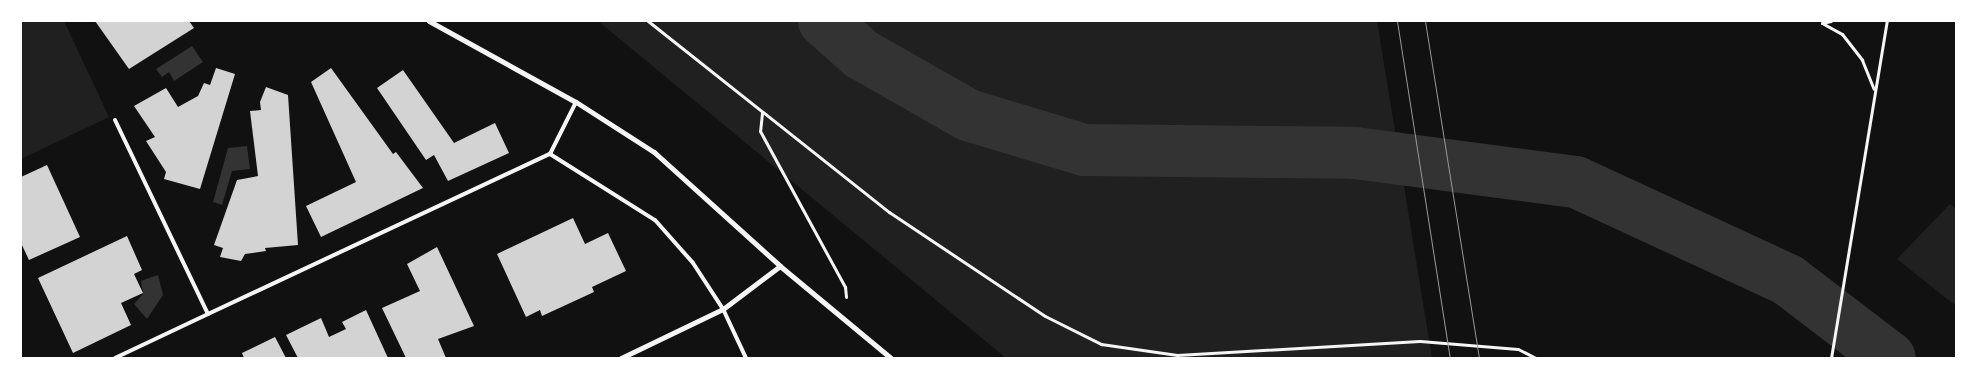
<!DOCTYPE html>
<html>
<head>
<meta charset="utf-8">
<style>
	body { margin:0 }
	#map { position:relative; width:1977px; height:379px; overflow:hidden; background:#111; font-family:Bitter,serif }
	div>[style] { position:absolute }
	.green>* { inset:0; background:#202020 }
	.water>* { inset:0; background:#333 }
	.river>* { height:52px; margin:-26px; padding:0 26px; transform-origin:26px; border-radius:26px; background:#333 }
	.building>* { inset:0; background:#d3d3d3 }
	.path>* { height:3px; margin:-1.5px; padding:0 1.5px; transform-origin:1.5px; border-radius:1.5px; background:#f5f5f5 }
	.service>* { height:4px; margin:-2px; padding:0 2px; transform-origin:2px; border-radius:2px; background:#f5f5f5 }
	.minor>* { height:5px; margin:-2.5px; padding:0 2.5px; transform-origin:2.5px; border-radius:2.5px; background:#f5f5f5 }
	.tram>* { height:1px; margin:-0.5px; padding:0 0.5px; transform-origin:0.5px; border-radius:0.5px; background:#9a9a9a }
	span { translate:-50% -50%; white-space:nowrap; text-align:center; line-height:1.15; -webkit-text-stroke:4px #fff; paint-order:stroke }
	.frame { position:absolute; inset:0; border:22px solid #fff; pointer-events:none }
</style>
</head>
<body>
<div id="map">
	<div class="green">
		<div style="clip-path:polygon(21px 21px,64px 21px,109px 117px,21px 159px)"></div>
		<div style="clip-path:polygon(598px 21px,1377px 21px,1432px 358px,1006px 358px)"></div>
		<div style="clip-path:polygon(1950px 204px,1956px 209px,1956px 306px,1897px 259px)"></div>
	</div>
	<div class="water">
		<div style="clip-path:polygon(192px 46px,203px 62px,174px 81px,169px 72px,162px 77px,156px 69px)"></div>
		<div style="clip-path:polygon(247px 146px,250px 169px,232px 171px,222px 205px,213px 202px,228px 148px)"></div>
		<div style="clip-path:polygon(158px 275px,163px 295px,147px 319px,134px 304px,143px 294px,141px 281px)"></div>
	</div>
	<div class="river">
		<div style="left:824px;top:21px;width:50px;rotate:41.7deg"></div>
		<div style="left:861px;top:54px;width:123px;rotate:29.7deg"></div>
		<div style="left:968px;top:115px;width:121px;rotate:16.8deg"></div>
		<div style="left:1084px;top:150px;width:271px;rotate:0.6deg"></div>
		<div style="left:1355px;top:153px;width:223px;rotate:7.5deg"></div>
		<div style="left:1576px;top:182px;width:234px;rotate:24.8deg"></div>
		<div style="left:1788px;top:280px;width:128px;rotate:37.4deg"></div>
	</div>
	<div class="building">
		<div style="clip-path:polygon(95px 21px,189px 21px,194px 28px,129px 69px)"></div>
		<div style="clip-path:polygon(216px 68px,235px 74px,200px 189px,164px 179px,166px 172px,146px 141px,155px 137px,134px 106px,166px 88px,178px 107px,198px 96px,204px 83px,210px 85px)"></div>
		<div style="clip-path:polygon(331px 68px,393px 154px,396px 152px,423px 188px,321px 237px,306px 206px,356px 182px,311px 82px)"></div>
		<div style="clip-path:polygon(403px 70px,454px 143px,495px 123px,509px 153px,448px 181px,434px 155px,426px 160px,377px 88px)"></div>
		<div style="clip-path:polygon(266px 87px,288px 95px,298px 245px,265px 248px,266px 251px,245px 254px,241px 261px,220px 257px,223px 248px,214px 245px,237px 180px,258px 176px,250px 111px,261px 110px,260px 102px)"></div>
		<div style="clip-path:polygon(47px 165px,80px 237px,29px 260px,21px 243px,21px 177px)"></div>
		<div style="clip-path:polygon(573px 218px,585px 244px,608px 233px,626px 271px,592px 287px,594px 292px,542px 316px,540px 310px,526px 317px,497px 254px)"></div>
		<div style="clip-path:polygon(127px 236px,142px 270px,134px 274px,143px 293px,121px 303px,131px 325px,73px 353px,38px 278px)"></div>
		<div style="clip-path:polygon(437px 247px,474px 326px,438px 339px,446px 358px,406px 358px,382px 308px,420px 291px,407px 264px)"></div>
		<div style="clip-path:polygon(366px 310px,388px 358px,298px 358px,286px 335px,321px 318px,329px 337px,346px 329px,342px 322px)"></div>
		<div style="clip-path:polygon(275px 337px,286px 358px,244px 358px,242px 353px)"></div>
	</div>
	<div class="path">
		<div style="left:648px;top:21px;width:308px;rotate:38.4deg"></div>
		<div style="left:889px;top:212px;width:187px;rotate:33.7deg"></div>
		<div style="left:1045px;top:316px;width:63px;rotate:26.6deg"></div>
		<div style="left:1101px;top:344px;width:77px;rotate:8.2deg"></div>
		<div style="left:1177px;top:355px;width:243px;rotate:-3.3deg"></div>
		<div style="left:1420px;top:341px;width:98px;rotate:4.7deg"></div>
		<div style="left:1518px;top:349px;width:20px;rotate:27deg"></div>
		<div style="left:1822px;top:23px;width:23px;rotate:29deg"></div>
		<div style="left:1842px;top:34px;width:33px;rotate:52deg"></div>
		<div style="left:1862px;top:60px;width:31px;rotate:68deg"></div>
		<div style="left:1822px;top:23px;width:9px;rotate:-13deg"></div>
		<div style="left:762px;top:113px;width:18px;rotate:96deg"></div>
		<div style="left:760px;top:131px;width:178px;rotate:61.4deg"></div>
		<div style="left:845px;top:287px;width:10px;rotate:84deg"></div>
		<div style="left:1831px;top:358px;width:342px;rotate:-80.6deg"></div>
	</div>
	<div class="service">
		<div style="left:115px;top:120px;width:215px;rotate:64.4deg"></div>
		<div style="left:208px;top:314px;width:378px;rotate:-25.1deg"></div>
		<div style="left:550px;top:154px;width:58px;rotate:-63.4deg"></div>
		<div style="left:550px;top:154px;width:124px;rotate:32.2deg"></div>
		<div style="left:655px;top:220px;width:57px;rotate:48.5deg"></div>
		<div style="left:693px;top:263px;width:55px;rotate:56.9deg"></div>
		<div style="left:723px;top:309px;width:54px;rotate:64.9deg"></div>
		<div style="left:115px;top:358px;width:103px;rotate:-25.3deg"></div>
	</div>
	<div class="minor">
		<div style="left:429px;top:21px;width:168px;rotate:28.9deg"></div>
		<div style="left:576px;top:102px;width:93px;rotate:32.7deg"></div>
		<div style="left:654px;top:152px;width:170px;rotate:42.1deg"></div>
		<div style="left:780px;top:266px;width:144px;rotate:39.7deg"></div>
		<div style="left:621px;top:358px;width:113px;rotate:-25.7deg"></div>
		<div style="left:723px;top:309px;width:71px;rotate:-37deg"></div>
	</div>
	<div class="tram">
		<div style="left:1397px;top:21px;width:341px;rotate:81.1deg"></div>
		<div style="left:1425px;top:21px;width:341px;rotate:80.9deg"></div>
	</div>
	<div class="frame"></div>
</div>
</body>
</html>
